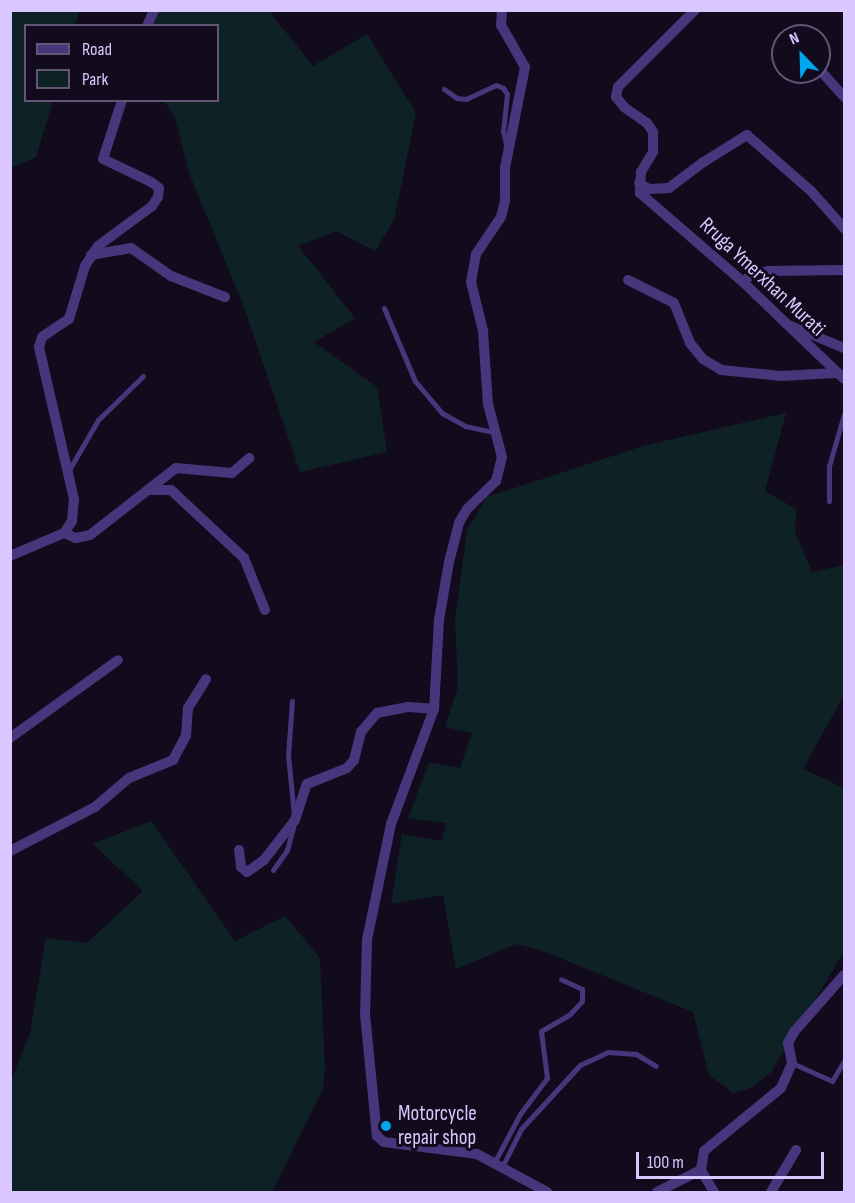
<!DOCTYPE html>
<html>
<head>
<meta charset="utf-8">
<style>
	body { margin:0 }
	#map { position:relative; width:855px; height:1203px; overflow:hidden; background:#120b1d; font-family:"Sofia Sans Condensed",sans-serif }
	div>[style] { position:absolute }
	.green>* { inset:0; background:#0e2226 }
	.service>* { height:5px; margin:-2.5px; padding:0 2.5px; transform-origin:2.5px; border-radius:2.5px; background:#48367c }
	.minor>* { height:10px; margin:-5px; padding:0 5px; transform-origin:5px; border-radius:5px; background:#48367c }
	.dots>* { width:16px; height:16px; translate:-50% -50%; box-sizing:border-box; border:3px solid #120b1d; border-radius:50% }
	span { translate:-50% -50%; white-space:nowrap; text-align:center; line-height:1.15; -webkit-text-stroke:6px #120b1d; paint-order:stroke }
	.street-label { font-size:21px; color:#dac7ff }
	.poi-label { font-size:21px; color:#dac7ff }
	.left { translate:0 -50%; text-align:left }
	.frame { position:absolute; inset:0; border:12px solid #dac7ff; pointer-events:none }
	.legend { position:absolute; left:24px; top:24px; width:195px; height:78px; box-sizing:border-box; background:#120b1d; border:2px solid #625677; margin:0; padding:8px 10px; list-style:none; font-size:18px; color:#dac7ff }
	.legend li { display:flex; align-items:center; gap:12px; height:30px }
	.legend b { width:30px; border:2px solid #625677 }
	.north { position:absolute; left:771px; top:24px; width:60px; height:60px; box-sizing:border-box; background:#120b1d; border:2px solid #625677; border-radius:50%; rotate:337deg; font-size:16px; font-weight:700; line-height:24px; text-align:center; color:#dac7ff }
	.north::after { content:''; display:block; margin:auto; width:21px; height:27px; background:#00a5f2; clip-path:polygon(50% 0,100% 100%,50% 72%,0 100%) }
	.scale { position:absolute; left:636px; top:1152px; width:188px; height:27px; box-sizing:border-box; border:3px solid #dac7ff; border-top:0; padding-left:8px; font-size:18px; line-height:21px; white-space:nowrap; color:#dac7ff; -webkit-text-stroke:4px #120b1d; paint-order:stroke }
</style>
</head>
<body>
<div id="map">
	<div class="green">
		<div style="clip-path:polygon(11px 10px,79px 12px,75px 25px,26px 26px,26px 100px,53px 101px,36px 157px,11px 168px)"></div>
		<div style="clip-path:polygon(149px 11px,272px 11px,273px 16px,313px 66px,367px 34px,416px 113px,394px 220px,375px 251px,336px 231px,298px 246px,355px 318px,314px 342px,377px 387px,387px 452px,300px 472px,244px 307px,189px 173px,175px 117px,164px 101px,218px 100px,218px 26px,148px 26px)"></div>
		<div style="clip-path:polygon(786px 413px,765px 491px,796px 509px,795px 532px,812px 572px,844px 565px,844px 695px,803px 769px,844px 788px,844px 952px,771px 1072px,753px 1087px,733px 1093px,709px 1075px,693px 1012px,540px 950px,516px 944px,456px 969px,443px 895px,391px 904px,402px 834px,442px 841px,446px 823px,408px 818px,429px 762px,460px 768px,472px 733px,445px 727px,458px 687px,455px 620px,467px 530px,487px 497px,643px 446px)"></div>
		<div style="clip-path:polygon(151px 821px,235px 941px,285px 916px,320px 958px,325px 1070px,323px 1089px,272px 1192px,11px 1192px,11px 1081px,30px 1033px,46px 938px,87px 943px,143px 891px,93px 844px)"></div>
	</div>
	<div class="service">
		<div style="left:444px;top:89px;width:16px;rotate:35deg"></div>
		<div style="left:457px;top:98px;width:9px;rotate:6deg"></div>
		<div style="left:466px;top:99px;width:33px;rotate:-25deg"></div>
		<div style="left:496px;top:85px;width:8px;rotate:23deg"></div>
		<div style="left:503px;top:88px;width:7px;rotate:56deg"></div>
		<div style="left:507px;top:94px;width:37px;rotate:96deg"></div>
		<div style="left:503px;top:131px;width:18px;rotate:77deg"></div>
		<div style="left:384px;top:308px;width:79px;rotate:67deg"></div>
		<div style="left:415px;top:381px;width:42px;rotate:49.8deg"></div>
		<div style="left:442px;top:413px;width:26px;rotate:29deg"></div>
		<div style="left:465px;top:426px;width:33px;rotate:12deg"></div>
		<div style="left:69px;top:470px;width:58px;rotate:-59.9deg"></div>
		<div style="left:98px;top:420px;width:63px;rotate:-44.4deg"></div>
		<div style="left:829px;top:501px;width:35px;rotate:-90deg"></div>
		<div style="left:829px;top:466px;width:54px;rotate:-73.9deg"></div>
		<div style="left:292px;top:701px;width:54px;rotate:94.2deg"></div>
		<div style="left:288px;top:755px;width:60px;rotate:84.3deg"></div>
		<div style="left:273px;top:870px;width:24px;rotate:-55deg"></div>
		<div style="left:287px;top:850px;width:24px;rotate:-75deg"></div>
		<div style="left:792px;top:1063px;width:44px;rotate:24.2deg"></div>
		<div style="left:832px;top:1081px;width:23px;rotate:-59deg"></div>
		<div style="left:494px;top:1163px;width:55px;rotate:-62deg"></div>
		<div style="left:520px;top:1114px;width:45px;rotate:-53.1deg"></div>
		<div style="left:547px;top:1078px;width:47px;rotate:-97.3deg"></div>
		<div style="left:541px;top:1031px;width:32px;rotate:-30deg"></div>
		<div style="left:569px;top:1015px;width:19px;rotate:-47deg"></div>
		<div style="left:582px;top:1001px;width:12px;rotate:-90deg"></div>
		<div style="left:582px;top:989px;width:23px;rotate:-155deg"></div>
		<div style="left:502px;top:1167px;width:42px;rotate:-63.4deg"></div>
		<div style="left:521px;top:1129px;width:87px;rotate:-47.3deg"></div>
		<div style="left:580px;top:1065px;width:31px;rotate:-25deg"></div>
		<div style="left:608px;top:1052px;width:28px;rotate:4deg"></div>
		<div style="left:636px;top:1054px;width:23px;rotate:31deg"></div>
	</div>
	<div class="minor">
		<div style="left:502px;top:10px;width:15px;rotate:94deg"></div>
		<div style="left:501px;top:25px;width:48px;rotate:60.3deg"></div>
		<div style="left:525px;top:67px;width:103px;rotate:101.2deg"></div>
		<div style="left:505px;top:168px;width:33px;rotate:90deg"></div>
		<div style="left:505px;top:201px;width:16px;rotate:104deg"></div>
		<div style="left:501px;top:217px;width:45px;rotate:124deg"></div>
		<div style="left:476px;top:254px;width:28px;rotate:100deg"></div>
		<div style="left:471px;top:282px;width:50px;rotate:76.2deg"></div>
		<div style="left:483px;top:331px;width:73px;rotate:86.1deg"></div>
		<div style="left:488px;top:404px;width:55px;rotate:75.2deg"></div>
		<div style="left:502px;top:457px;width:25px;rotate:104deg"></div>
		<div style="left:496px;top:481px;width:40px;rotate:136deg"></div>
		<div style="left:467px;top:509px;width:16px;rotate:120deg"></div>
		<div style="left:459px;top:523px;width:40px;rotate:104.4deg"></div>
		<div style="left:449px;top:562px;width:59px;rotate:99.8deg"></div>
		<div style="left:439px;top:620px;width:89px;rotate:93.2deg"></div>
		<div style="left:434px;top:709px;width:123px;rotate:110.5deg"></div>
		<div style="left:391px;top:824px;width:118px;rotate:101.7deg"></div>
		<div style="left:367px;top:940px;width:74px;rotate:91.5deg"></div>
		<div style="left:365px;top:1014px;width:123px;rotate:84.4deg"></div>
		<div style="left:377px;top:1136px;width:9px;rotate:41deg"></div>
		<div style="left:384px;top:1142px;width:94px;rotate:7.4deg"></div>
		<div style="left:477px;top:1154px;width:80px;rotate:28.5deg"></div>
		<div style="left:695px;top:10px;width:109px;rotate:135deg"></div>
		<div style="left:618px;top:87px;width:10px;rotate:101deg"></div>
		<div style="left:616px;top:97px;width:13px;rotate:51deg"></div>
		<div style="left:624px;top:107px;width:28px;rotate:35deg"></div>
		<div style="left:647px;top:123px;width:11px;rotate:56deg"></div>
		<div style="left:653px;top:132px;width:20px;rotate:90deg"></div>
		<div style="left:653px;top:152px;width:23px;rotate:121deg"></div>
		<div style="left:641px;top:172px;width:21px;rotate:93deg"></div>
		<div style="left:640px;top:193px;width:136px;rotate:40.8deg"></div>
		<div style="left:743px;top:282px;width:140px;rotate:43.8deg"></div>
		<div style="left:147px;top:26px;width:17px;rotate:-66deg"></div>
		<div style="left:819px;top:69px;width:38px;rotate:48deg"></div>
		<div style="left:639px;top:183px;width:12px;rotate:31deg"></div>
		<div style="left:649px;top:189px;width:20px;rotate:-3deg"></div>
		<div style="left:669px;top:188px;width:41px;rotate:-37.1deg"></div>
		<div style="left:702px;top:163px;width:53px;rotate:-31.9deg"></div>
		<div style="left:747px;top:135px;width:85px;rotate:41.2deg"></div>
		<div style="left:811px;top:191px;width:50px;rotate:48.3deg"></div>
		<div style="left:91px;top:255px;width:41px;rotate:-9.9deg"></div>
		<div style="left:131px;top:248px;width:49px;rotate:35deg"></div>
		<div style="left:171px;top:276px;width:58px;rotate:21.3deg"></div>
		<div style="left:628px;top:280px;width:51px;rotate:26.6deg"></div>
		<div style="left:674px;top:303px;width:43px;rotate:68.2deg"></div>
		<div style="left:690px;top:343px;width:21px;rotate:51deg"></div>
		<div style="left:703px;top:359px;width:21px;rotate:31deg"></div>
		<div style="left:721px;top:370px;width:60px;rotate:5.7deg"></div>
		<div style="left:781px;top:376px;width:56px;rotate:-3.1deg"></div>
		<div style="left:743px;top:282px;width:11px;rotate:-41deg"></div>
		<div style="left:751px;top:275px;width:17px;rotate:-13deg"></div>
		<div style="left:768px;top:271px;width:76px;rotate:-0.8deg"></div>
		<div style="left:791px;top:326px;width:57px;rotate:22.5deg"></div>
		<div style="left:151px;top:490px;width:20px"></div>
		<div style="left:171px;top:490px;width:100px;rotate:43deg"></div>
		<div style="left:244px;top:558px;width:56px;rotate:68deg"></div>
		<div style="left:64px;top:533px;width:14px;rotate:-56deg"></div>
		<div style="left:72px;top:521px;width:22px;rotate:-85deg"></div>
		<div style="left:74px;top:499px;width:156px;rotate:-103deg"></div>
		<div style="left:39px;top:347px;width:10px;rotate:-73deg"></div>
		<div style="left:42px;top:337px;width:32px;rotate:-34deg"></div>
		<div style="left:69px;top:319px;width:55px;rotate:-73.2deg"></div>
		<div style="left:85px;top:266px;width:24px;rotate:-57deg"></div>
		<div style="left:98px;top:246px;width:67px;rotate:-36.5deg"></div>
		<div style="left:152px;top:206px;width:11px;rotate:-56deg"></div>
		<div style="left:158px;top:197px;width:9px;rotate:-84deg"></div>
		<div style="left:159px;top:188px;width:10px;rotate:-143deg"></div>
		<div style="left:151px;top:182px;width:53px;rotate:-154.4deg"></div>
		<div style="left:103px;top:159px;width:62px;rotate:-72.1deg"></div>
		<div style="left:10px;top:556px;width:59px;rotate:-23.1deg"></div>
		<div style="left:64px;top:533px;width:13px;rotate:23deg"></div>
		<div style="left:76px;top:538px;width:14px;rotate:-12deg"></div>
		<div style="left:90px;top:535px;width:109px;rotate:-37.9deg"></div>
		<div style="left:176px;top:468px;width:56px;rotate:5.1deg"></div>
		<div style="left:232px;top:473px;width:23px;rotate:-41deg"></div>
		<div style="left:10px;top:738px;width:133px;rotate:-35.8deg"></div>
		<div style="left:239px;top:850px;width:17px;rotate:83deg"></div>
		<div style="left:241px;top:867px;width:8px;rotate:40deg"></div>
		<div style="left:247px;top:872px;width:21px;rotate:-35deg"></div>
		<div style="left:264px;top:860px;width:51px;rotate:-52.2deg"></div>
		<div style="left:295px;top:820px;width:38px;rotate:-72deg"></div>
		<div style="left:307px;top:784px;width:43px;rotate:-21.8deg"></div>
		<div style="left:347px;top:768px;width:11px;rotate:-49deg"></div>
		<div style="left:354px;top:760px;width:29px;rotate:-76deg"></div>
		<div style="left:361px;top:732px;width:25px;rotate:-50deg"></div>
		<div style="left:377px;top:713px;width:32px;rotate:-11deg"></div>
		<div style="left:408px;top:707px;width:26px;rotate:4deg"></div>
		<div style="left:10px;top:851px;width:96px;rotate:-27.4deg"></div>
		<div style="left:95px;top:807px;width:45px;rotate:-40.5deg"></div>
		<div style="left:129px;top:778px;width:48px;rotate:-22.2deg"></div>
		<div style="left:173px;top:760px;width:27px;rotate:-62deg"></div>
		<div style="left:186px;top:736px;width:28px;rotate:-86deg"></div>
		<div style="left:188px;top:708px;width:34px;rotate:-58deg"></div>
		<div style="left:657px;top:1192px;width:49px;rotate:-26.6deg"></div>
		<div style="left:714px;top:1192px;width:26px;rotate:-121deg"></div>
		<div style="left:701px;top:1170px;width:19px;rotate:-81deg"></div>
		<div style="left:704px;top:1151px;width:99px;rotate:-39.3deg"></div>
		<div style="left:781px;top:1088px;width:27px;rotate:-66deg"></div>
		<div style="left:792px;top:1063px;width:20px;rotate:-101deg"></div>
		<div style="left:788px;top:1043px;width:13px;rotate:-61deg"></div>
		<div style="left:794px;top:1032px;width:76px;rotate:-48.7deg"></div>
		<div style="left:771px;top:1192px;width:49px;rotate:-59.2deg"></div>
	</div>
	<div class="dots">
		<div style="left:386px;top:1126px;background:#00a5f2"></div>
	</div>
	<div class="street-label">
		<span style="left:762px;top:277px;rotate:43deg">Rruga Ymerxhan Murati</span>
	</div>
	<div class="poi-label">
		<span class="left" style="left:398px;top:1126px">Motorcycle<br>repair shop</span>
	</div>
	<div class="frame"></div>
	<ul class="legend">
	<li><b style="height:8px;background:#48367c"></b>Road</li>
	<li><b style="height:16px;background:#0e2226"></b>Park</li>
	</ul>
	<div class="north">N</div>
	<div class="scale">100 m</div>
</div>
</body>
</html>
